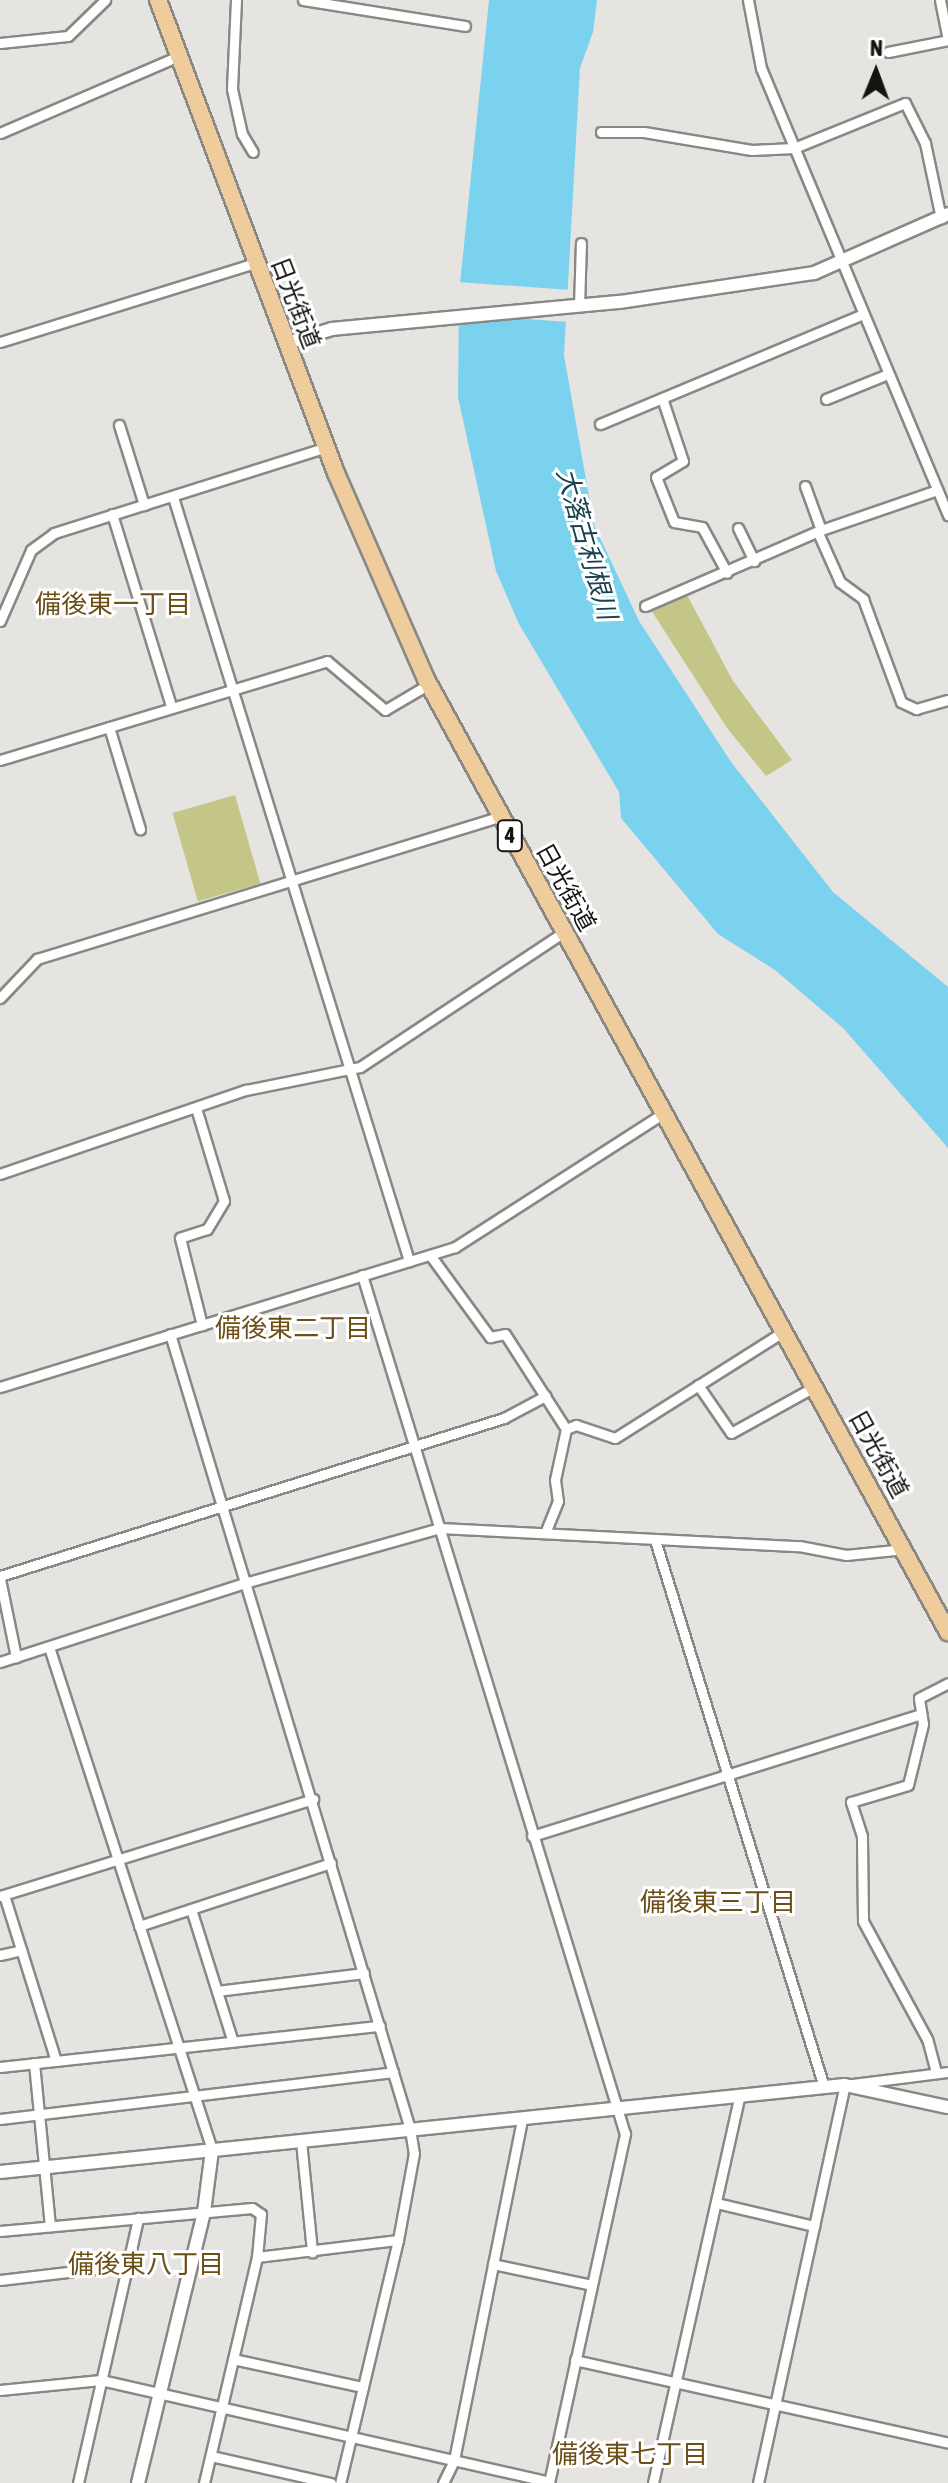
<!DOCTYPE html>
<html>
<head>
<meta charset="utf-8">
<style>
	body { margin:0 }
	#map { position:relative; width:948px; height:2483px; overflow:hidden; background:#e5e4e0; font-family:"Asap Condensed","Noto Sans JP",sans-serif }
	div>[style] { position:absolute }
	.green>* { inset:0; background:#c4c688; transform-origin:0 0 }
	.water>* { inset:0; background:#7ad2ee }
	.pier>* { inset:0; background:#e5e4e0; transform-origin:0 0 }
	.roads { filter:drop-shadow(2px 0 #898884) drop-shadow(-2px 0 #898884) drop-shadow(0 2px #898884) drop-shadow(0 -2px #898884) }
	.minor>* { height:9px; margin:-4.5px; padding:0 4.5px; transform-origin:4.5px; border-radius:4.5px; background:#fff }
	.tertiary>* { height:12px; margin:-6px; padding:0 6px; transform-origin:6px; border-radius:6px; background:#fff }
	.trunk>* { height:16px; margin:-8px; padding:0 8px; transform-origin:8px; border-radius:8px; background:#eecc9b }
	span { translate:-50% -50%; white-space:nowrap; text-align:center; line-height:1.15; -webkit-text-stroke:6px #fff; paint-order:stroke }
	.shield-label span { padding:2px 6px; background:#fff; border:2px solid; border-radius:6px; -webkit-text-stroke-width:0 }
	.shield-label { font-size:22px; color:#151413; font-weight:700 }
	.street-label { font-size:24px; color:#151413 }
	.water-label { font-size:26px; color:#19414e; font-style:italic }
	.neighbourhood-label { font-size:26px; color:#6c4e17 }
	.north { position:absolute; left:836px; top:32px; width:80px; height:80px; -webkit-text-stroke:6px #fff; paint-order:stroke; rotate:1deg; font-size:22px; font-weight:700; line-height:32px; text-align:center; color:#151413 }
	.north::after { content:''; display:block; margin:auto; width:28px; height:36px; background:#151413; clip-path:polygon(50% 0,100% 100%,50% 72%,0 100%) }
</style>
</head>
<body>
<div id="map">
	<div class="green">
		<div style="clip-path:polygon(687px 595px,733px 681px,792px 760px,766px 776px,727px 728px,651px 610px)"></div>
		<div style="left:235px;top:795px;width:92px;height:65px;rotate:74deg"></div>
	</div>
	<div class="water">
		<div style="clip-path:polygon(489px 0,597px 0,593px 32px,580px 68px,564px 355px,594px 525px,639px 621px,731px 762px,833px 892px,948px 987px,948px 1148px,843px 1028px,775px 970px,718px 934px,621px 818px,619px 792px,519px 624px,496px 571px,458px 397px,459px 294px)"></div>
	</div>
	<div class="pier">
		<div style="left:571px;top:290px;width:32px;height:117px;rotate:94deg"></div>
	</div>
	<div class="roads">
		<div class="minor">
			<div style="left:236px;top:0;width:89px;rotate:92.6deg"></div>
			<div style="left:232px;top:89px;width:46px;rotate:77.5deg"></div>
			<div style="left:242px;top:134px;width:21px;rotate:59deg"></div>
			<div style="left:303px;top:0;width:164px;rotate:9.1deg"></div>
			<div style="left:748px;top:0;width:69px;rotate:79.2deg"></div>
			<div style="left:761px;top:68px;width:485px;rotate:67.3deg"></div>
			<div style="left:940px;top:0;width:41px;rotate:78.7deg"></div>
			<div style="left:0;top:43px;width:68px;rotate:-5.9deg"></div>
			<div style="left:68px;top:36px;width:52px;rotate:-44.2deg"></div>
			<div style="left:888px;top:52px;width:61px;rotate:-11.3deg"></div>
			<div style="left:601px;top:132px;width:43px"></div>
			<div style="left:644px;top:132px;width:109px;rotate:9.5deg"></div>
			<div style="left:752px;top:150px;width:42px;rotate:-2.7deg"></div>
			<div style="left:794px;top:148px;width:120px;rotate:-22.1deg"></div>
			<div style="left:905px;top:103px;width:45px;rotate:63.4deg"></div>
			<div style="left:925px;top:143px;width:77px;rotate:78deg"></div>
			<div style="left:0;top:133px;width:195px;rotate:-23.3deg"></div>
			<div style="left:579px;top:306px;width:63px;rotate:-88.2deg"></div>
			<div style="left:0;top:342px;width:267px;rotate:-17.2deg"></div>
			<div style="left:662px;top:398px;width:66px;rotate:71.6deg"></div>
			<div style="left:683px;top:461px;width:31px;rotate:149deg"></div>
			<div style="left:656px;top:477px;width:48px;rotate:68.2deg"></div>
			<div style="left:674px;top:522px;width:28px;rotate:10deg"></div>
			<div style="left:702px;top:527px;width:52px;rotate:61.5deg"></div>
			<div style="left:826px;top:399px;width:67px;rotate:-22deg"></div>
			<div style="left:600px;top:424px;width:285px;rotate:-22.7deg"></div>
			<div style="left:119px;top:425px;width:84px;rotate:72.6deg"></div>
			<div style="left:805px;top:486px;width:47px;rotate:70deg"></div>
			<div style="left:173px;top:497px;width:800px;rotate:72.83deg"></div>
			<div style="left:112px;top:514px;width:201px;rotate:72.9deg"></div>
			<div style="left:738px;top:528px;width:37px;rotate:64deg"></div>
			<div style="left:819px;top:535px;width:51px;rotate:65.9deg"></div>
			<div style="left:840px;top:582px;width:29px;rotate:36deg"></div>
			<div style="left:863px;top:599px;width:110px;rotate:69.7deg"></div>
			<div style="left:901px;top:702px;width:17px;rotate:25deg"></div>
			<div style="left:916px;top:709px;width:33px;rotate:-16deg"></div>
			<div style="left:645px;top:606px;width:192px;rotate:-23.4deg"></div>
			<div style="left:821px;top:530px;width:123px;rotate:-19deg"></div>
			<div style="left:0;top:621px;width:77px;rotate:-66.4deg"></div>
			<div style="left:31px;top:550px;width:29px;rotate:-36deg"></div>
			<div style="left:54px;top:533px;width:285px;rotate:-17.5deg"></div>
			<div style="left:109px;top:727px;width:107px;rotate:73.1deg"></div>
			<div style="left:0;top:760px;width:342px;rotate:-16.8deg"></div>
			<div style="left:327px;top:661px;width:76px;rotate:40.2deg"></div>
			<div style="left:385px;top:710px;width:51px;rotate:-30.6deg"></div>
			<div style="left:0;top:998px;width:54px;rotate:-46.5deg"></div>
			<div style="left:37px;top:959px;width:484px;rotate:-17.1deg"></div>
			<div style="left:196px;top:1108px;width:97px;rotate:73.2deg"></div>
			<div style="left:224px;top:1201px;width:33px;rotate:121deg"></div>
			<div style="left:207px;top:1229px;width:28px;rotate:162deg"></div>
			<div style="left:180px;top:1238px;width:90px;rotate:75.8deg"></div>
			<div style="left:0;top:1174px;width:260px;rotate:-18.9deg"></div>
			<div style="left:246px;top:1090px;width:116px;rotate:-11.4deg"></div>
			<div style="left:360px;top:1067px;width:245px;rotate:-33.5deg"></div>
			<div style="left:430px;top:1255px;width:102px;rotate:53.8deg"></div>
			<div style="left:490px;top:1337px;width:15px;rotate:-11deg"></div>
			<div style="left:505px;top:1334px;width:113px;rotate:57.3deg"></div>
			<div style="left:566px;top:1429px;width:52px;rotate:102.2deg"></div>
			<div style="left:555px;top:1480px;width:21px;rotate:82deg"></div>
			<div style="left:558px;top:1501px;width:31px;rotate:112deg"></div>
			<div style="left:362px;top:1275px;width:898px;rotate:72.98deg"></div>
			<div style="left:625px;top:2134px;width:357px;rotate:102.3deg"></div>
			<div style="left:170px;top:1334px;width:830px;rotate:73.2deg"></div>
			<div style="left:410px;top:2129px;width:24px;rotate:81deg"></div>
			<div style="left:414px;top:2153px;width:88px;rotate:100.4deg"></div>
			<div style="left:398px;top:2240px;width:250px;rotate:103.4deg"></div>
			<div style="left:698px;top:1385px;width:58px;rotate:55.5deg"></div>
			<div style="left:731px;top:1433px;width:95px;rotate:-29deg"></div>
			<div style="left:0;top:1387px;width:476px;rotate:-17.1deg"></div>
			<div style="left:455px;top:1247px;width:248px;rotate:-32.7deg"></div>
			<div style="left:566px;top:1429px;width:11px;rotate:-22deg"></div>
			<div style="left:576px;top:1425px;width:41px;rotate:18.4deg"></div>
			<div style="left:615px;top:1438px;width:200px;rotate:-32.3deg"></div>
			<div style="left:655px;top:1540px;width:573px;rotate:72.83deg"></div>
			<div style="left:0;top:1576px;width:528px;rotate:-17.41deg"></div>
			<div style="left:504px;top:1418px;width:47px;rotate:-28.2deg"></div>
			<div style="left:0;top:1579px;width:80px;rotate:78.4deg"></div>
			<div style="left:49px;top:1647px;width:529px;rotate:72.04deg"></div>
			<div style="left:0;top:1662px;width:261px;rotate:-17.9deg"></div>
			<div style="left:248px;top:1582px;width:199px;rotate:-15.7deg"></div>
			<div style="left:440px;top:1528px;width:359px;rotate:2.9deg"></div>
			<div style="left:799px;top:1546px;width:48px;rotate:10.8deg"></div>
			<div style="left:846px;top:1555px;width:59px;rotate:-5.8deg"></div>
			<div style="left:532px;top:1836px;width:408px;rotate:-17.4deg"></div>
			<div style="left:4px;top:1895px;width:174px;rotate:72.6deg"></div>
			<div style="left:0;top:1896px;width:328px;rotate:-17.2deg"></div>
			<div style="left:191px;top:1909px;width:139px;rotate:72.5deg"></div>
			<div style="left:139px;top:1926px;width:202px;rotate:-18.2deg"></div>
			<div style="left:0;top:1955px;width:22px;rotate:-13deg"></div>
			<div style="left:217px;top:1991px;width:148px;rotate:-7deg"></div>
			<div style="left:34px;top:2063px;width:164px;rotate:84.4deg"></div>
			<div style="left:0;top:2067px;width:382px;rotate:-6.2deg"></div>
			<div style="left:936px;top:2072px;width:34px;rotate:-105deg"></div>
			<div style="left:927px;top:2039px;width:134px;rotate:-118.5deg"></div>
			<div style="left:863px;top:1921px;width:85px;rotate:-90.7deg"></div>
			<div style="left:862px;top:1836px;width:36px;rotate:-108deg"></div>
			<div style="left:851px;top:1802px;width:59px;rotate:-16.6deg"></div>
			<div style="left:908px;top:1785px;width:63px;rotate:-76.2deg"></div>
			<div style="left:923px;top:1724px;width:26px;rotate:-99deg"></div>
			<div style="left:919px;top:1698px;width:33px;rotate:-27deg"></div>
			<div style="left:0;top:2119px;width:396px;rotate:-6.8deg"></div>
			<div style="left:301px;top:2141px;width:112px;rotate:84.3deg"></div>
			<div style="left:716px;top:2203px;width:101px;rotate:13.2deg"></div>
			<div style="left:0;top:2231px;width:253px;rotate:-5.2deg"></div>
			<div style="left:252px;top:2208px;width:11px;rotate:34deg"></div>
			<div style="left:261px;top:2214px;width:43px;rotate:95.3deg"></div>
			<div style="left:257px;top:2257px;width:232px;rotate:103.2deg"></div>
			<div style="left:257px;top:2257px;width:142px;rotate:-6.9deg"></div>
			<div style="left:493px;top:2264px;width:101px;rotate:12deg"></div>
			<div style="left:0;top:2280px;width:128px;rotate:-6.7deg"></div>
			<div style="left:233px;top:2359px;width:133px;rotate:12.2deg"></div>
			<div style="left:575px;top:2360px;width:382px;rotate:12.5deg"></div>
			<div style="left:0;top:2390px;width:101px;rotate:-5.7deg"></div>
			<div style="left:101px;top:2380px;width:459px;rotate:12.8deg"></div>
			<div style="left:211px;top:2456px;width:123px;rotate:12.7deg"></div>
			<div style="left:78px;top:2483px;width:272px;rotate:-77.2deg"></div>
			<div style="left:443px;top:2483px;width:25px;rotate:-64deg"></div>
			<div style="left:454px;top:2460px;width:348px;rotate:-78.7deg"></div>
			<div style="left:653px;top:2483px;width:394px;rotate:-77.4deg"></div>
			<div style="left:758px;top:2483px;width:407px;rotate:-77.7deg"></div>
			<div style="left:845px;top:2085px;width:104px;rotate:-7.2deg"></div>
		</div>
		<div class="tertiary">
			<div style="left:287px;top:343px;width:47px;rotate:-17.3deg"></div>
			<div style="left:332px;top:329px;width:289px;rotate:-5.4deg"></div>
			<div style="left:620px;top:302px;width:196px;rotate:-8.5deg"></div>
			<div style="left:814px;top:273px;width:146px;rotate:-23.8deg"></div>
			<div style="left:0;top:2172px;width:849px;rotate:-5.88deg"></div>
			<div style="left:845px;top:2085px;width:105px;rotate:12.1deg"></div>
			<div style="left:138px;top:2483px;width:279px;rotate:-76.3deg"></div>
			<div style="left:204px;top:2212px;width:63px;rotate:-82.6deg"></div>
		</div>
		<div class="trunk">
			<div style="left:158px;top:0;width:505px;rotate:69.38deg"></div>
			<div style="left:336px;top:473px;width:225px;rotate:66.4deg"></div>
			<div style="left:426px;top:679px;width:1087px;rotate:61.29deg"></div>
		</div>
	</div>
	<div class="shield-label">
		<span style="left:510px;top:836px">4</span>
	</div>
	<div class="street-label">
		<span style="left:296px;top:303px;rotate:69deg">日光街道</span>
		<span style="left:566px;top:887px;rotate:61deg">日光街道</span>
		<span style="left:879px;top:1454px;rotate:61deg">日光街道</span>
	</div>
	<div class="water-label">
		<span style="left:586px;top:544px;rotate:74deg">大落古利根川</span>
	</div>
	<div class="neighbourhood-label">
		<span style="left:113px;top:605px">備後東一丁目</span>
		<span style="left:293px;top:1329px">備後東二丁目</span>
		<span style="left:718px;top:1903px">備後東三丁目</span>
		<span style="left:146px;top:2265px">備後東八丁目</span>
		<span style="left:630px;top:2455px">備後東七丁目</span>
	</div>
	<div class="north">N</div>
</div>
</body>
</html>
